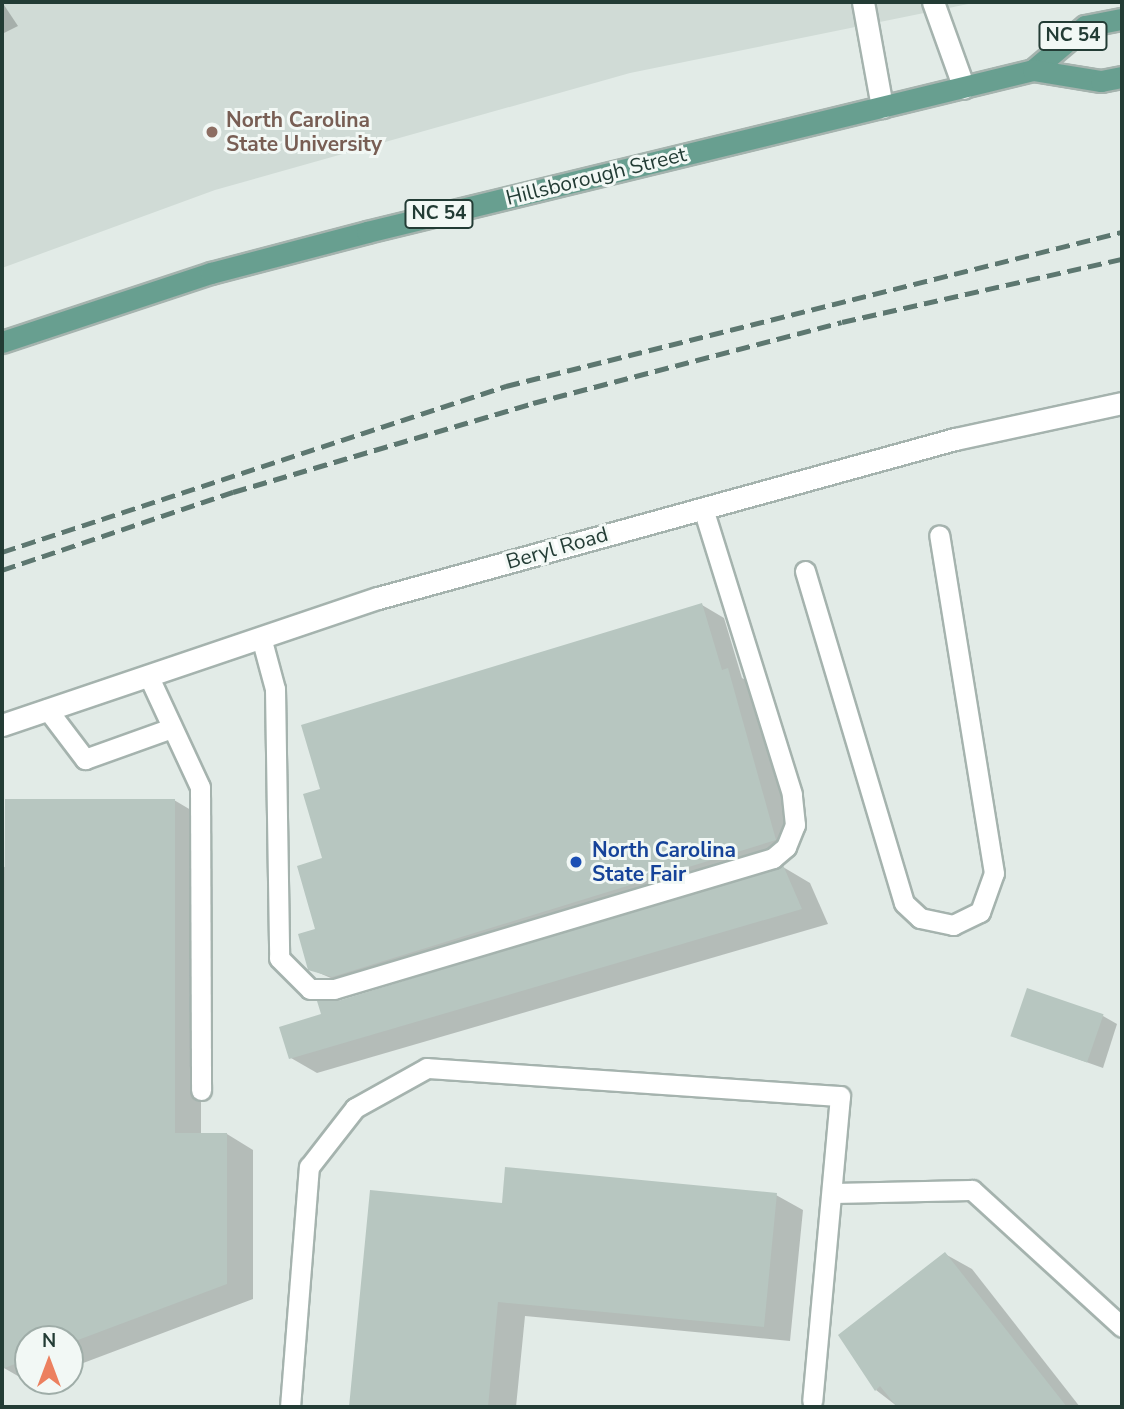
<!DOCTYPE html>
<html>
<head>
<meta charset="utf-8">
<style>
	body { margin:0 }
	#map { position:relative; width:1124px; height:1409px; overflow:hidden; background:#e2ebe7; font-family:"Nunito Sans",sans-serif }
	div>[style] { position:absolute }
	.built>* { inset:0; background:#d0dbd6 }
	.shadow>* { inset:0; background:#0003 }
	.building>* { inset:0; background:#b7c6c0; transform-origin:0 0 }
	.roads { filter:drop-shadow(2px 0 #a5b3ae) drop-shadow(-2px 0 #a5b3ae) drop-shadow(0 2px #a5b3ae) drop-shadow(0 -2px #a5b3ae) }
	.lane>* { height:19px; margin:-9.5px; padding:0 9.5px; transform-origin:9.5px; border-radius:9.5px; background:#fff }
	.street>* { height:21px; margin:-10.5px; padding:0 10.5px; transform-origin:10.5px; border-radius:10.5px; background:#fff }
	.secondary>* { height:21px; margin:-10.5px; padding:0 10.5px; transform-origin:10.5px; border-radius:10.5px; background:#fff }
	.primary>* { height:21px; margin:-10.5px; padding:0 10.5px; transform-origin:10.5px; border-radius:10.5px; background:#689f90 }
	.rail>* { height:5px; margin-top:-2.5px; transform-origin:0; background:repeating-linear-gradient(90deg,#5d7770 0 14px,transparent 0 21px) }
	.dots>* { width:19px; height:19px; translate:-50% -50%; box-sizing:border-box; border:4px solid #f2f8f5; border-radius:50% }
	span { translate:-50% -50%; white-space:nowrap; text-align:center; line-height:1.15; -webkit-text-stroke:6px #f2f8f5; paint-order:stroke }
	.shield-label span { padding:2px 5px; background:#f2f8f5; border:2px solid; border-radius:5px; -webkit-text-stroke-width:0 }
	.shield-label { font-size:19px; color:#233c35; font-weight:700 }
	.education-label { font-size:21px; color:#785e54; font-weight:700 }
	.left { translate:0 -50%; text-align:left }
	.street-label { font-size:21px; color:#233c35 }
	.transit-label { font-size:21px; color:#164399; font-weight:700 }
	.frame { position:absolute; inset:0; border:4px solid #233c35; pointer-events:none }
	.north { position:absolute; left:14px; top:1325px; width:70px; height:70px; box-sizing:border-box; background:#f2f8f5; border:2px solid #9fada8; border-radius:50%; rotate:0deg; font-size:19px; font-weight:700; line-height:28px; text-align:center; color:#233c35 }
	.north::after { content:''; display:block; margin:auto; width:24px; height:32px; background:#ec805f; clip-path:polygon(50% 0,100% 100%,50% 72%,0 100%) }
</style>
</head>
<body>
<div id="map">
	<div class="built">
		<div style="clip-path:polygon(2px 2px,978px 2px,630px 73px,215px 190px,2px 268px)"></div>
	</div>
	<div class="shadow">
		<div style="clip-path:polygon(2px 2px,18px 26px,2px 34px)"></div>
		<div style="clip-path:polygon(702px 605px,724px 618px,742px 678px,751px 683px,797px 853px,356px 989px,310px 969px,324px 859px,322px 790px)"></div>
		<div style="clip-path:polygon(174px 800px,201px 816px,201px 1135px,227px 1134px,253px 1150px,253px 1299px,70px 1368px,70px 1339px,28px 1339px,30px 1383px,4px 1368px,2px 868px)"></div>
		<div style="clip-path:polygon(783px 867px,810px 883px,828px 924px,317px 1073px,291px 1058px,338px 1002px)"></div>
		<div style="clip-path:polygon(1103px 1016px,1117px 1024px,1103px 1068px,1013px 1036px)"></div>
		<div style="clip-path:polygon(371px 1192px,503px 1205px,776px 1195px,803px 1210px,790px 1341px,525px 1316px,516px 1407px,350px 1407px)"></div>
		<div style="clip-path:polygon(945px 1254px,972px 1269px,1080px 1407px,898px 1407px,876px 1390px)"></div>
	</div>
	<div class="building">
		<div style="clip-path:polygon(702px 603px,722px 670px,728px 668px,776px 840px,332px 977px,308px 970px,298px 934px,315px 929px,297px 866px,322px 858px,303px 794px,320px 789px,301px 725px)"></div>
		<div style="clip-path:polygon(5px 799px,175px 799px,175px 1133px,227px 1133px,227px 1284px,70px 1343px,28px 1339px,28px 1359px,2px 1369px)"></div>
		<div style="clip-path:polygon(783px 865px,802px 909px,289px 1059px,279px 1027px,321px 1014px,317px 1001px,338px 1001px)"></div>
		<div style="left:1027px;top:988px;width:81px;height:51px;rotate:19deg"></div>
		<div style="clip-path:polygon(505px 1167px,777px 1193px,764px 1327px,498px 1302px,488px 1407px,349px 1407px,370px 1190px,502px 1203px)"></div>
		<div style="clip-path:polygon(945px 1252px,1067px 1407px,897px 1407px,880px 1386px,875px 1391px,838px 1335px)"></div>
	</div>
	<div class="roads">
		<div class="lane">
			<div style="left:805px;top:571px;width:346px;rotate:73.4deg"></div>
			<div style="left:904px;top:903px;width:22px;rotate:43deg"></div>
			<div style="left:920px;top:918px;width:34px;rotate:12deg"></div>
			<div style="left:953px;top:925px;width:30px;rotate:-26deg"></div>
			<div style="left:980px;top:912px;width:41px;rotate:-70.3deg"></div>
			<div style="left:994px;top:873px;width:342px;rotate:-99.2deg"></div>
			<div style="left:261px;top:637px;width:54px;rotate:74.9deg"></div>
			<div style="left:275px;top:689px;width:269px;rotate:89.1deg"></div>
			<div style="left:279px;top:958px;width:44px;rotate:45deg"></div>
			<div style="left:310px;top:989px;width:24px"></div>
			<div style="left:334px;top:989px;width:458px;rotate:-16.6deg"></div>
			<div style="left:773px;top:858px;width:17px;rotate:-40deg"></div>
			<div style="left:786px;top:847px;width:24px;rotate:-68deg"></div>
			<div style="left:795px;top:825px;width:31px;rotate:-96deg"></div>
			<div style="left:792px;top:794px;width:300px;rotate:-107.3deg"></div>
			<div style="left:148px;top:675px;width:123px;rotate:65.1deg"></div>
			<div style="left:200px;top:787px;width:303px;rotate:89.8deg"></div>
			<div style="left:47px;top:709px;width:63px;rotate:52.8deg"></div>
			<div style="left:85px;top:759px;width:89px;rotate:-19.7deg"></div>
			<div style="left:832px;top:1193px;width:140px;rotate:-1.2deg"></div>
			<div style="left:972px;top:1190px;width:203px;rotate:42.4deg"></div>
			<div style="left:290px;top:1407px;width:241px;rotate:-85.5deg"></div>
			<div style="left:309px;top:1167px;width:75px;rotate:-52.1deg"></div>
			<div style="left:355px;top:1108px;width:82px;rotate:-29.1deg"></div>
			<div style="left:427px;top:1068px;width:414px;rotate:3.9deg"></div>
			<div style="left:840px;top:1096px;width:306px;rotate:95.2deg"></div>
		</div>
		<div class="street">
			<div style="left:863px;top:2px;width:107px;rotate:79.7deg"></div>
			<div style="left:933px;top:2px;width:91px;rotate:70.2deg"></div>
		</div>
		<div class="secondary">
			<div style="left:2px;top:725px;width:397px;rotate:-18.7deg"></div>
			<div style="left:378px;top:598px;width:599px;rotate:-15.41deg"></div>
			<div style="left:955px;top:439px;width:171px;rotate:-12.2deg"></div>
		</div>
		<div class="primary">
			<div style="left:1033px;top:70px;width:68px;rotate:-40.2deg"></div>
			<div style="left:1085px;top:26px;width:38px;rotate:-11deg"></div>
			<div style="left:2px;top:342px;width:220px;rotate:-18.3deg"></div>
			<div style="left:211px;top:273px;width:161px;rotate:-14.7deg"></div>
			<div style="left:367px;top:232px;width:685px;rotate:-13.67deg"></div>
			<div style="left:1033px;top:70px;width:69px;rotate:9.2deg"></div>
			<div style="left:1101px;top:81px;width:21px;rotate:-11deg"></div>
		</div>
	</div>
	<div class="rail">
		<div style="left:2px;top:552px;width:531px;rotate:-18.23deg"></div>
		<div style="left:506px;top:386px;width:635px;rotate:-14.04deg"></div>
		<div style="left:2px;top:570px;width:244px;rotate:-18.7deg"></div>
		<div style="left:233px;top:492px;width:313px;rotate:-16.5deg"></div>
		<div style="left:533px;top:403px;width:319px;rotate:-14.7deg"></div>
		<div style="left:842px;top:322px;width:287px;rotate:-12.7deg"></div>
	</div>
	<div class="dots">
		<div style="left:212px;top:132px;background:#8d6e63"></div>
		<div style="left:576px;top:862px;background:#1a4fb4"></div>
	</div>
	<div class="shield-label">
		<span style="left:1073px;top:36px">NC 54</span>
		<span style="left:439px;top:214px">NC 54</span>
	</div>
	<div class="education-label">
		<span class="left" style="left:226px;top:132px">North Carolina<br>State University</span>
	</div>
	<div class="street-label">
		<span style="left:596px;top:176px;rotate:-14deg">Hillsborough Street</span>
		<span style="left:557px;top:548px;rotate:-16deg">Beryl Road</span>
	</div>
	<div class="transit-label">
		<span class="left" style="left:592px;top:862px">North Carolina<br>State Fair</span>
	</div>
	<div class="frame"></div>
	<div class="north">N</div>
</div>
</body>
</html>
